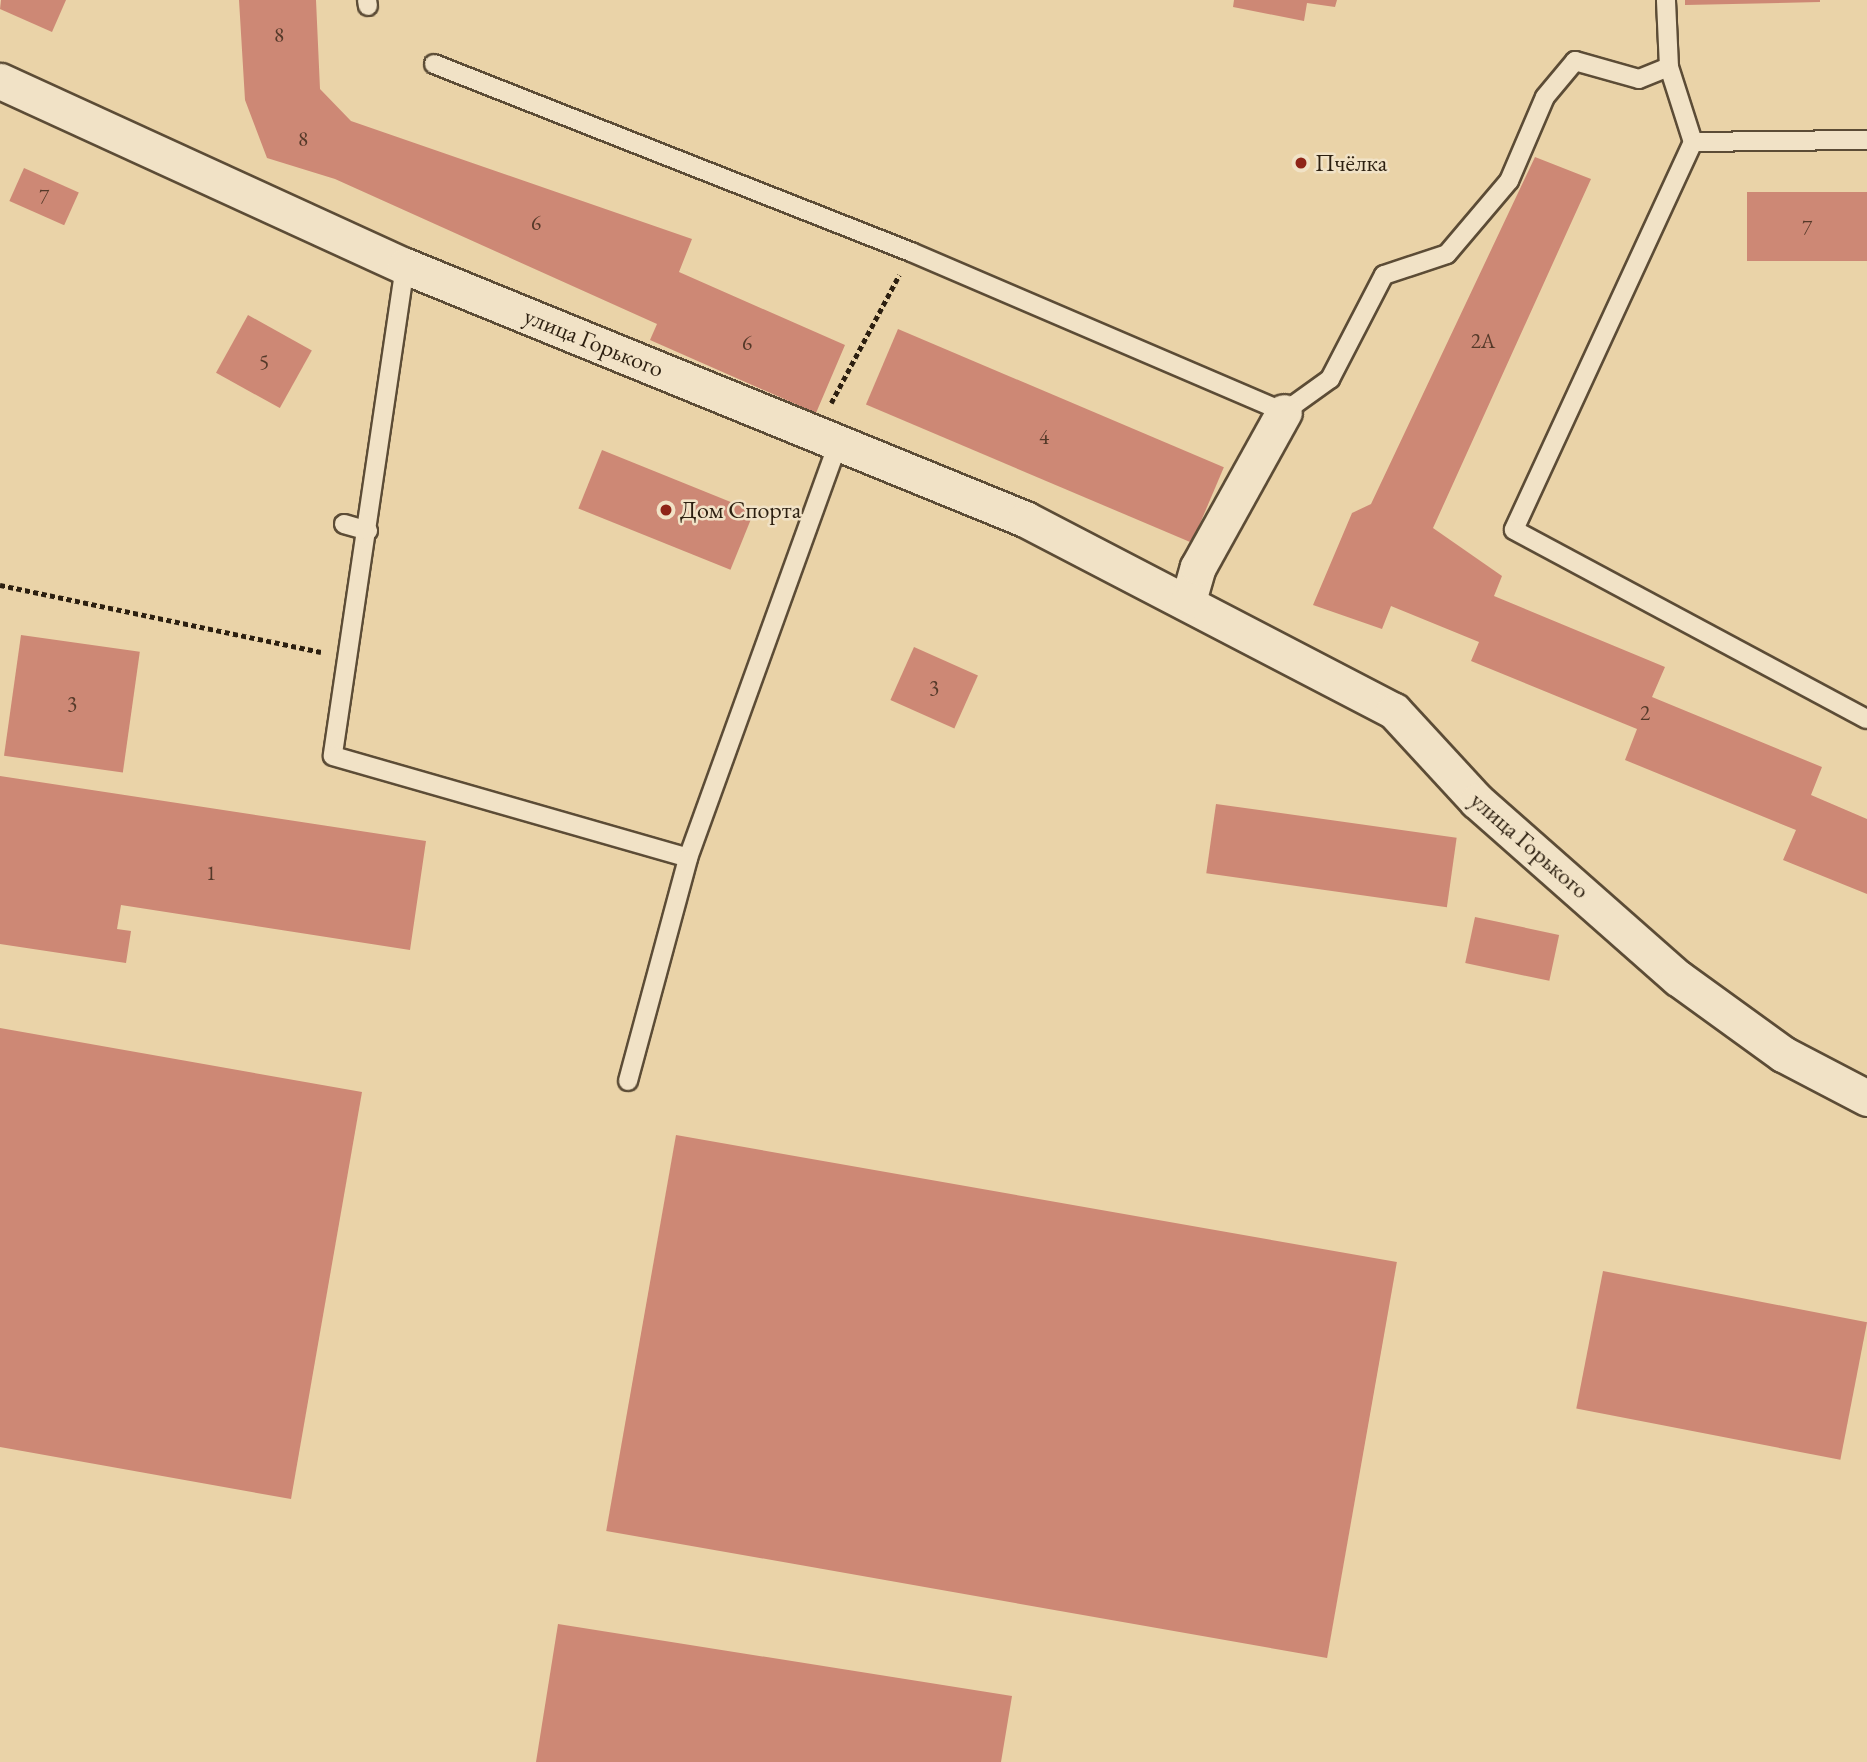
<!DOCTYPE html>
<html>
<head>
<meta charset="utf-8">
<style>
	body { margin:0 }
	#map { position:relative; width:1867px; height:1762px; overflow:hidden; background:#ead3a8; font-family:"EB Garamond",serif }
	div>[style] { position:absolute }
	.building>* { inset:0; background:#cd8875; transform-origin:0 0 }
	.path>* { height:4.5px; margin-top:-2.25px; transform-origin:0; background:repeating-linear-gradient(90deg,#2c1f10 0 5px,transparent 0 8.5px) }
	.roads { filter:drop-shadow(2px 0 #5c4c36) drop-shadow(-2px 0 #5c4c36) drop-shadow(0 2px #5c4c36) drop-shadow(0 -2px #5c4c36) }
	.lane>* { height:18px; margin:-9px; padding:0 9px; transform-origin:9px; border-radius:9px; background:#f1e2c6 }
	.street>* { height:35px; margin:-17.5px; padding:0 17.5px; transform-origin:17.5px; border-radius:17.5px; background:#f1e2c6 }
	.dots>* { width:19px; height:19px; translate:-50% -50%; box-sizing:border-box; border:4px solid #f1e2c6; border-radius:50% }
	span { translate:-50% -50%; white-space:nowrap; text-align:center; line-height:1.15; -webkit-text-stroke:5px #f1e2c6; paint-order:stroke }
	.number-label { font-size:21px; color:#543929 }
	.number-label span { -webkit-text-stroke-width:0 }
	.poi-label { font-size:24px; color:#2c1f10 }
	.left { translate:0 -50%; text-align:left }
	.street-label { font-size:24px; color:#2c1f10 }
</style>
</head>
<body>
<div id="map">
	<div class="building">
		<div style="clip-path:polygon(1px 0,66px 0,52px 32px,0 9px)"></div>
		<div style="clip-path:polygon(239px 0,316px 0,320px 89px,351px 121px,692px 239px,679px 272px,845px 345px,816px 413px,650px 340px,657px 324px,335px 179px,267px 158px,245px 100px)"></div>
		<div style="clip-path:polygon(1234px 0,1337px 0,1335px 7px,1307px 3px,1304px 21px,1233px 7px)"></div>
		<div style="clip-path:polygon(1685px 0,1820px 0,1820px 2px,1685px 5px)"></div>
		<div style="clip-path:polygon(1535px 157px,1591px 179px,1433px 528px,1502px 576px,1494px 596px,1665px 667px,1652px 697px,1822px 767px,1811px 795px,1867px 819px,1867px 894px,1783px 860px,1796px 830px,1625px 760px,1637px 729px,1471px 661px,1479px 642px,1391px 606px,1382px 629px,1313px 605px,1352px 513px,1371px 504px)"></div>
		<div style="left:24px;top:168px;width:60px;height:36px;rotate:24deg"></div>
		<div style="left:1867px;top:192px;width:69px;height:120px;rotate:90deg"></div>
		<div style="left:248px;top:315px;width:73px;height:66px;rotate:29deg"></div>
		<div style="left:898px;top:329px;width:354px;height:82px;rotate:23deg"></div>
		<div style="left:602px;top:450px;width:164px;height:63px;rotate:22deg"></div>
		<div style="left:21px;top:635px;width:120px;height:122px;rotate:8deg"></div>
		<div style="left:914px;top:647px;width:70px;height:58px;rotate:24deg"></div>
		<div style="clip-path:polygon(0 776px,426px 841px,410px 950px,121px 905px,117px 929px,131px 931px,126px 963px,0 944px)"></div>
		<div style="left:1216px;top:804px;width:243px;height:70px;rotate:8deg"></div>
		<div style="left:1475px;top:917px;width:86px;height:47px;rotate:12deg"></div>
		<div style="clip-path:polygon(0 1028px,362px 1092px,291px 1499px,0 1447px)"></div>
		<div style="left:676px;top:1135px;width:732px;height:402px;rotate:10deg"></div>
		<div style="left:1603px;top:1271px;width:269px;height:140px;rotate:11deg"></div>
		<div style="clip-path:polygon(558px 1624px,1012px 1696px,1001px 1762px,536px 1762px)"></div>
	</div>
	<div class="path">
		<div style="left:831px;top:403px;width:145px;rotate:-62deg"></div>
		<div style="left:0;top:585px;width:328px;rotate:11.8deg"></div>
	</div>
	<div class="roads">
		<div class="lane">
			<div style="left:367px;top:0;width:6px;rotate:81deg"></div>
			<div style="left:434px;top:64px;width:513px;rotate:21.51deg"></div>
			<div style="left:911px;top:252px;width:406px;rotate:23.2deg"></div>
			<div style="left:1284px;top:412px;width:57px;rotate:-35.7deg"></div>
			<div style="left:1330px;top:379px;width:117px;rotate:-62.6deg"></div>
			<div style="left:1384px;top:275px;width:66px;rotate:-18.4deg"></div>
			<div style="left:1447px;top:254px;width:96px;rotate:-49.7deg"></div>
			<div style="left:1509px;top:181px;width:91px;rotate:-66.8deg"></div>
			<div style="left:1545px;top:97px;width:47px;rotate:-50.2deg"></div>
			<div style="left:1575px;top:61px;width:66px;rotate:15.7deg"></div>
			<div style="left:1639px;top:79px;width:32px;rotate:-22deg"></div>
			<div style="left:1669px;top:67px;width:67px;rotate:-92.6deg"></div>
			<div style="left:1669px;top:67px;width:79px;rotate:72.3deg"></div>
			<div style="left:1693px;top:142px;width:427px;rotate:114.8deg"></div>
			<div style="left:1514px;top:530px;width:400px;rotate:28.2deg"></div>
			<div style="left:1693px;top:142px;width:174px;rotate:-0.7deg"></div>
			<div style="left:405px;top:266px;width:495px;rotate:98.4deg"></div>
			<div style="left:333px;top:756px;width:369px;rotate:16deg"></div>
			<div style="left:688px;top:858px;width:444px;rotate:-70.1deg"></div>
			<div style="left:344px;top:524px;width:25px;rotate:16deg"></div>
			<div style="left:628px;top:1081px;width:231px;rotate:-74.9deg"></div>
		</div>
		<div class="street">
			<div style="left:0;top:81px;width:445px;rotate:24.6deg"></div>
			<div style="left:405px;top:266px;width:670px;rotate:22.2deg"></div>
			<div style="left:1025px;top:519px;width:416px;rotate:27.5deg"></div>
			<div style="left:1394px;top:711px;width:122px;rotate:47.3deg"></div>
			<div style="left:1477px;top:801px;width:268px;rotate:41.4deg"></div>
			<div style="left:1678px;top:978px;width:130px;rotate:35.9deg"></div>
			<div style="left:1783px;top:1054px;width:95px;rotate:27.6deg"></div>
			<div style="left:1188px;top:601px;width:35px;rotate:-74deg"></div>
			<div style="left:1198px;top:567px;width:177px;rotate:-61deg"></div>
		</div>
	</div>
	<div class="dots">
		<div style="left:1301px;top:163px;background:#8f2418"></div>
		<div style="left:666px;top:510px;background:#8f2418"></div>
	</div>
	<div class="number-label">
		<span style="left:279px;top:35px">8</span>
		<span style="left:303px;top:139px">8</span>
		<span style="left:44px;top:197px">7</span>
		<span style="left:536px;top:223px">6</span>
		<span style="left:1807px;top:228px">7</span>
		<span style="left:1483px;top:341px">2А</span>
		<span style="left:747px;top:343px">6</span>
		<span style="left:264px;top:362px">5</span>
		<span style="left:1044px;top:437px">4</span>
		<span style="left:934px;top:688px">3</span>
		<span style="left:72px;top:704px">3</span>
		<span style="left:1645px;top:713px">2</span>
		<span style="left:211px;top:873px">1</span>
	</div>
	<div class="poi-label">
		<span class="left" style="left:1315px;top:163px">Пчёлка</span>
		<span class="left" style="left:680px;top:510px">Дом Спорта</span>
	</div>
	<div class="street-label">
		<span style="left:594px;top:342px;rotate:22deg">улица Горького</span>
		<span style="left:1530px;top:845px;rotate:41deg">улица Горького</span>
	</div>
</div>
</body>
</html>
